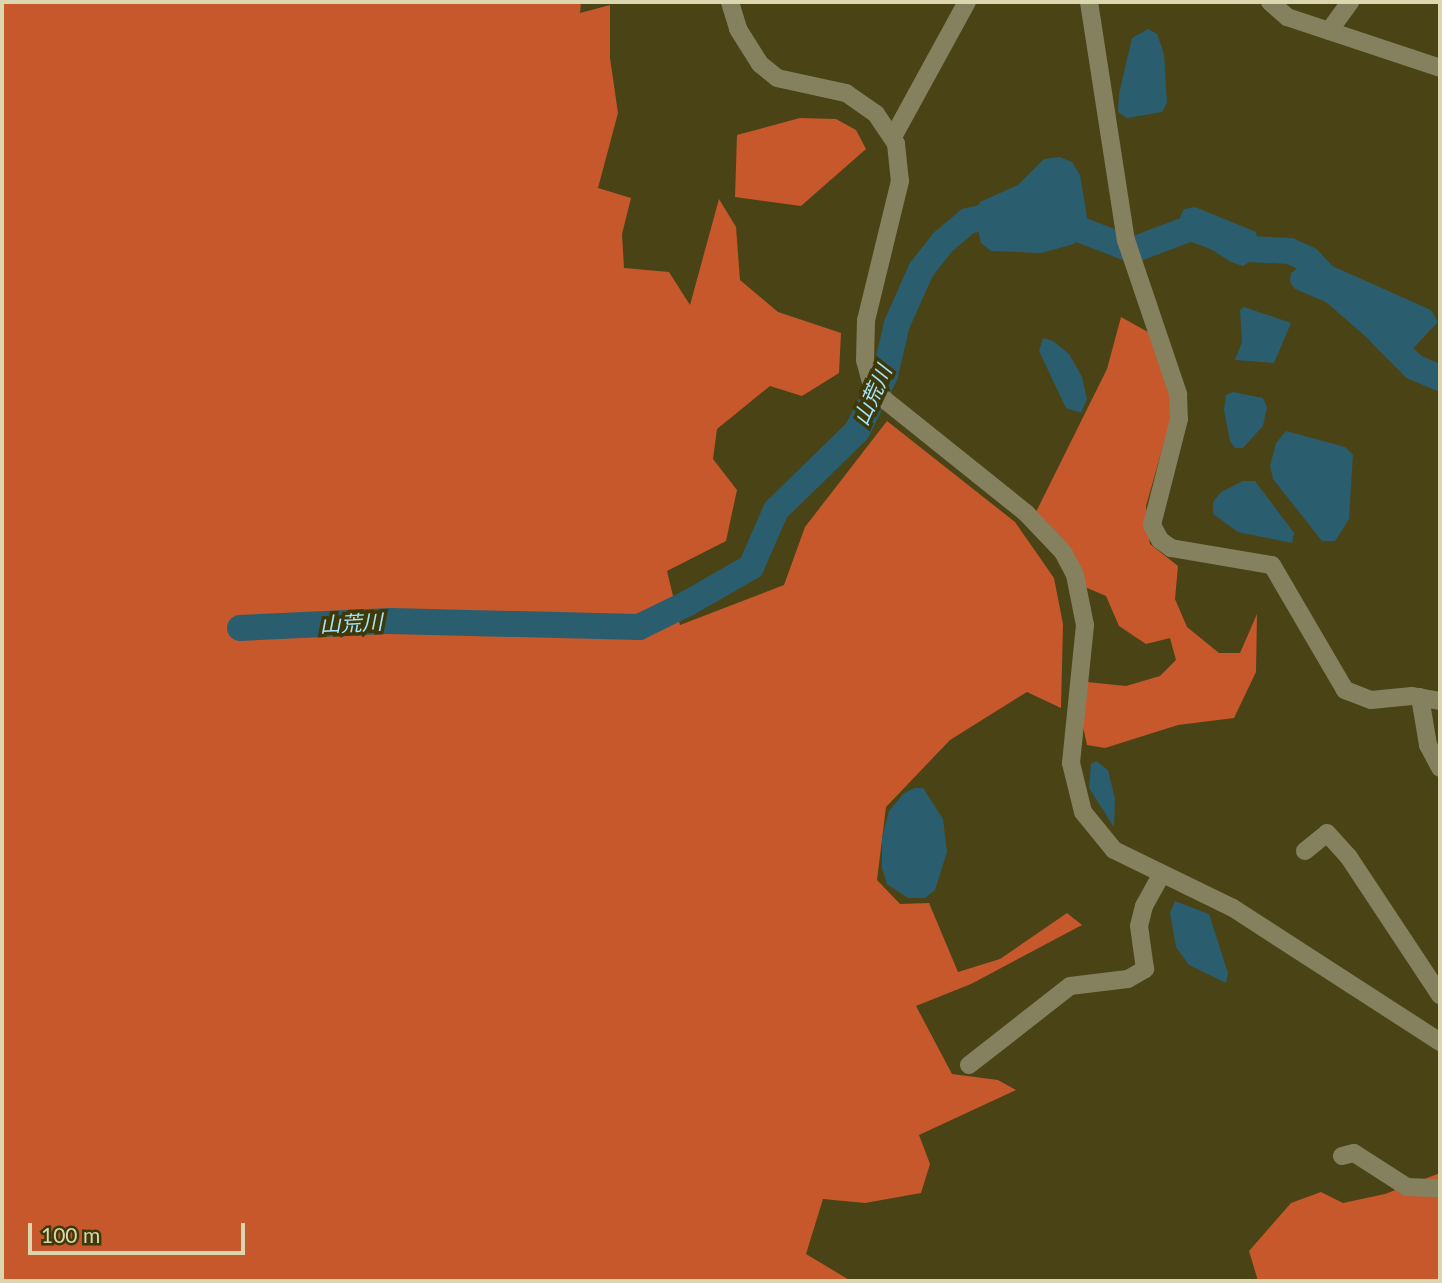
<!DOCTYPE html>
<html>
<head>
<meta charset="utf-8">
<style>
	body { margin:0 }
	#map { position:relative; width:1442px; height:1283px; overflow:hidden; background:#4a4316; font-family:Lato,"Noto Sans JP",sans-serif }
	div>[style] { position:absolute }
	.forest>* { inset:0; background:#c6582c }
	.water>* { inset:0; background:#2a5e6e }
	.river>* { height:26px; margin:-13px; padding:0 13px; transform-origin:13px; border-radius:13px; background:#2a5e6e }
	.minor>* { height:18px; margin:-9px; padding:0 9px; transform-origin:9px; border-radius:9px; background:#85815f }
	span { translate:-50% -50%; white-space:nowrap; text-align:center; line-height:1.15; -webkit-text-stroke:7px #3f3909; paint-order:stroke }
	.water-label { font-size:21px; color:#a4e5fc; font-style:italic }
	.frame { position:absolute; inset:0; border:4px solid #dbd6ad; pointer-events:none }
	.scale { position:absolute; left:28px; top:1223px; width:217px; height:32px; box-sizing:border-box; border:4px solid #dbd6ad; border-top:0; padding-left:9px; font-size:21px; line-height:24px; white-space:nowrap; color:#dbd6ad; -webkit-text-stroke:5px #3f3909; paint-order:stroke }
</style>
</head>
<body>
<div id="map">
	<div class="forest">
		<div style="clip-path:polygon(2px 2px,581px 2px,580px 13px,610px 5px,610px 58px,618px 113px,598px 188px,631px 198px,622px 234px,624px 268px,669px 272px,690px 305px,719px 199px,736px 227px,740px 280px,778px 312px,841px 333px,839px 373px,802px 396px,770px 386px,717px 429px,713px 459px,737px 490px,726px 541px,667px 571px,680px 625px,784px 585px,805px 527px,887px 421px,1015px 522px,1054px 578px,1063px 624px,1061px 708px,1027px 692px,950px 740px,886px 807px,877px 880px,900px 904px,929px 903px,958px 972px,1000px 959px,1067px 913px,1082px 925px,971px 984px,916px 1006px,952px 1074px,998px 1080px,1016px 1090px,919px 1135px,930px 1164px,921px 1193px,865px 1203px,823px 1199px,806px 1254px,851px 1281px,2px 1281px)"></div>
		<div style="clip-path:polygon(800px 118px,836px 119px,856px 130px,866px 149px,801px 206px,735px 197px,737px 135px)"></div>
		<div style="clip-path:polygon(1121px 317px,1148px 332px,1170px 388px,1171px 418px,1146px 506px,1150px 544px,1178px 566px,1175px 599px,1187px 627px,1219px 653px,1240px 653px,1257px 614px,1256px 672px,1234px 718px,1178px 725px,1105px 748px,1087px 745px,1082px 722px,1087px 682px,1126px 686px,1160px 676px,1176px 660px,1170px 638px,1146px 644px,1119px 626px,1106px 596px,1085px 587px,1075px 556px,1035px 514px,1107px 369px)"></div>
		<div style="clip-path:polygon(1440px 1173px,1440px 1281px,1258px 1281px,1249px 1251px,1291px 1203px,1321px 1192px,1343px 1203px,1385px 1194px)"></div>
	</div>
	<div class="water">
		<div style="clip-path:polygon(1148px 29px,1157px 34px,1164px 54px,1167px 103px,1162px 112px,1127px 118px,1118px 112px,1119px 94px,1132px 38px)"></div>
		<div style="clip-path:polygon(1060px 157px,1072px 162px,1080px 175px,1087px 217px,1083px 235px,1074px 244px,1041px 253px,991px 251px,981px 243px,975px 213px,980px 202px,1018px 185px,1044px 159px)"></div>
		<div style="clip-path:polygon(1195px 207px,1256px 232px,1258px 243px,1252px 260px,1243px 266px,1231px 262px,1193px 238px,1180px 217px,1184px 209px)"></div>
		<div style="clip-path:polygon(1330px 265px,1431px 310px,1438px 322px,1402px 360px,1388px 356px,1326px 302px,1295px 289px,1290px 282px,1291px 273px,1299px 267px)"></div>
		<div style="clip-path:polygon(1244px 307px,1291px 323px,1274px 363px,1235px 360px,1242px 342px,1240px 310px)"></div>
		<div style="clip-path:polygon(1043px 338px,1053px 341px,1069px 354px,1082px 377px,1087px 399px,1081px 413px,1066px 408px,1039px 351px)"></div>
		<div style="clip-path:polygon(1233px 392px,1263px 398px,1267px 407px,1263px 426px,1243px 448px,1235px 448px,1230px 441px,1224px 410px,1226px 395px)"></div>
		<div style="clip-path:polygon(1286px 431px,1345px 447px,1353px 455px,1349px 519px,1335px 541px,1322px 541px,1273px 479px,1270px 466px,1276px 443px)"></div>
		<div style="clip-path:polygon(1243px 481px,1255px 481px,1294px 533px,1292px 543px,1238px 532px,1213px 514px,1213px 502px,1221px 492px)"></div>
		<div style="clip-path:polygon(1096px 761px,1108px 770px,1115px 799px,1114px 827px,1089px 788px,1091px 764px)"></div>
		<div style="clip-path:polygon(915px 788px,923px 788px,943px 819px,947px 852px,935px 890px,925px 898px,908px 898px,887px 884px,882px 868px,882px 838px,889px 811px,904px 793px)"></div>
		<div style="clip-path:polygon(1175px 901px,1209px 914px,1228px 973px,1226px 983px,1189px 965px,1176px 947px,1170px 913px)"></div>
	</div>
	<div class="river">
		<div style="left:1050px;top:218px;width:89px;rotate:21.1deg"></div>
		<div style="left:1133px;top:250px;width:62px;rotate:-20.8deg"></div>
		<div style="left:1191px;top:228px;width:61px;rotate:20.2deg"></div>
		<div style="left:1248px;top:249px;width:42px;rotate:2.7deg"></div>
		<div style="left:1290px;top:251px;width:21px;rotate:25deg"></div>
		<div style="left:1309px;top:260px;width:44px;rotate:46.8deg"></div>
		<div style="left:1381px;top:334px;width:47px;rotate:45deg"></div>
		<div style="left:1414px;top:367px;width:28px;rotate:23deg"></div>
		<div style="left:240px;top:628px;width:151px;rotate:-2.7deg"></div>
		<div style="left:391px;top:621px;width:248px;rotate:1.4deg"></div>
		<div style="left:639px;top:627px;width:55px;rotate:-26.1deg"></div>
		<div style="left:688px;top:603px;width:73px;rotate:-29.7deg"></div>
		<div style="left:751px;top:567px;width:62px;rotate:-66.3deg"></div>
		<div style="left:776px;top:510px;width:113px;rotate:-44.3deg"></div>
		<div style="left:857px;top:431px;width:63px;rotate:-63.4deg"></div>
		<div style="left:885px;top:375px;width:52px;rotate:-76.8deg"></div>
		<div style="left:897px;top:324px;width:59px;rotate:-66deg"></div>
		<div style="left:921px;top:270px;width:36px;rotate:-52deg"></div>
		<div style="left:943px;top:242px;width:33px;rotate:-40deg"></div>
		<div style="left:968px;top:221px;width:42px;rotate:-12.4deg"></div>
	</div>
	<div class="minor">
		<div style="left:730px;top:2px;width:28px;rotate:73deg"></div>
		<div style="left:738px;top:29px;width:41px;rotate:57.8deg"></div>
		<div style="left:760px;top:64px;width:22px;rotate:39deg"></div>
		<div style="left:777px;top:78px;width:71px;rotate:12.3deg"></div>
		<div style="left:846px;top:93px;width:37px;rotate:35deg"></div>
		<div style="left:876px;top:114px;width:36px;rotate:56deg"></div>
		<div style="left:896px;top:144px;width:37px;rotate:84deg"></div>
		<div style="left:900px;top:181px;width:143px;rotate:103.7deg"></div>
		<div style="left:866px;top:320px;width:40px;rotate:91.4deg"></div>
		<div style="left:865px;top:360px;width:27px;rotate:75deg"></div>
		<div style="left:872px;top:386px;width:19px;rotate:47deg"></div>
		<div style="left:885px;top:400px;width:181px;rotate:38.7deg"></div>
		<div style="left:1026px;top:513px;width:54px;rotate:46.5deg"></div>
		<div style="left:1063px;top:552px;width:26px;rotate:62deg"></div>
		<div style="left:1075px;top:575px;width:51px;rotate:78.7deg"></div>
		<div style="left:1085px;top:625px;width:139px;rotate:95.8deg"></div>
		<div style="left:1071px;top:763px;width:50px;rotate:76.2deg"></div>
		<div style="left:1083px;top:812px;width:49px;rotate:50.8deg"></div>
		<div style="left:1114px;top:850px;width:132px;rotate:26deg"></div>
		<div style="left:1233px;top:908px;width:247px;rotate:32.9deg"></div>
		<div style="left:1089px;top:2px;width:241px;rotate:81.2deg"></div>
		<div style="left:1126px;top:240px;width:163px;rotate:71.3deg"></div>
		<div style="left:1178px;top:394px;width:25px;rotate:88deg"></div>
		<div style="left:1179px;top:419px;width:109px;rotate:104.3deg"></div>
		<div style="left:1152px;top:525px;width:17px;rotate:62deg"></div>
		<div style="left:1160px;top:540px;width:14px;rotate:36deg"></div>
		<div style="left:1171px;top:548px;width:102px;rotate:9.6deg"></div>
		<div style="left:1272px;top:565px;width:145px;rotate:59.7deg"></div>
		<div style="left:1345px;top:690px;width:28px;rotate:21deg"></div>
		<div style="left:1371px;top:700px;width:41px;rotate:-5.6deg"></div>
		<div style="left:1412px;top:696px;width:28px;rotate:10deg"></div>
		<div style="left:1270px;top:2px;width:23px;rotate:41deg"></div>
		<div style="left:1287px;top:17px;width:161px;rotate:18.4deg"></div>
		<div style="left:1329px;top:31px;width:36px;rotate:-54deg"></div>
		<div style="left:893px;top:137px;width:154px;rotate:-61.3deg"></div>
		<div style="left:1420px;top:697px;width:49px;rotate:80.5deg"></div>
		<div style="left:1428px;top:745px;width:26px;rotate:62deg"></div>
		<div style="left:1305px;top:851px;width:28px;rotate:-39deg"></div>
		<div style="left:1327px;top:833px;width:31px;rotate:48deg"></div>
		<div style="left:1348px;top:856px;width:167px;rotate:56.5deg"></div>
		<div style="left:969px;top:1065px;width:128px;rotate:-38deg"></div>
		<div style="left:1070px;top:986px;width:58px;rotate:-6.9deg"></div>
		<div style="left:1128px;top:979px;width:20px;rotate:-30deg"></div>
		<div style="left:1145px;top:969px;width:43px;rotate:-97.9deg"></div>
		<div style="left:1139px;top:926px;width:21px;rotate:-76deg"></div>
		<div style="left:1144px;top:906px;width:35px;rotate:-61deg"></div>
		<div style="left:1342px;top:1156px;width:12px;rotate:-14deg"></div>
		<div style="left:1354px;top:1153px;width:63px;rotate:32.7deg"></div>
		<div style="left:1407px;top:1187px;width:33px;rotate:2deg"></div>
	</div>
	<div class="water-label">
		<span style="left:872px;top:395px;rotate:-66deg">山荒川</span>
		<span style="left:351px;top:623px;rotate:-3deg">山荒川</span>
	</div>
	<div class="frame"></div>
	<div class="scale">100 m</div>
</div>
</body>
</html>
